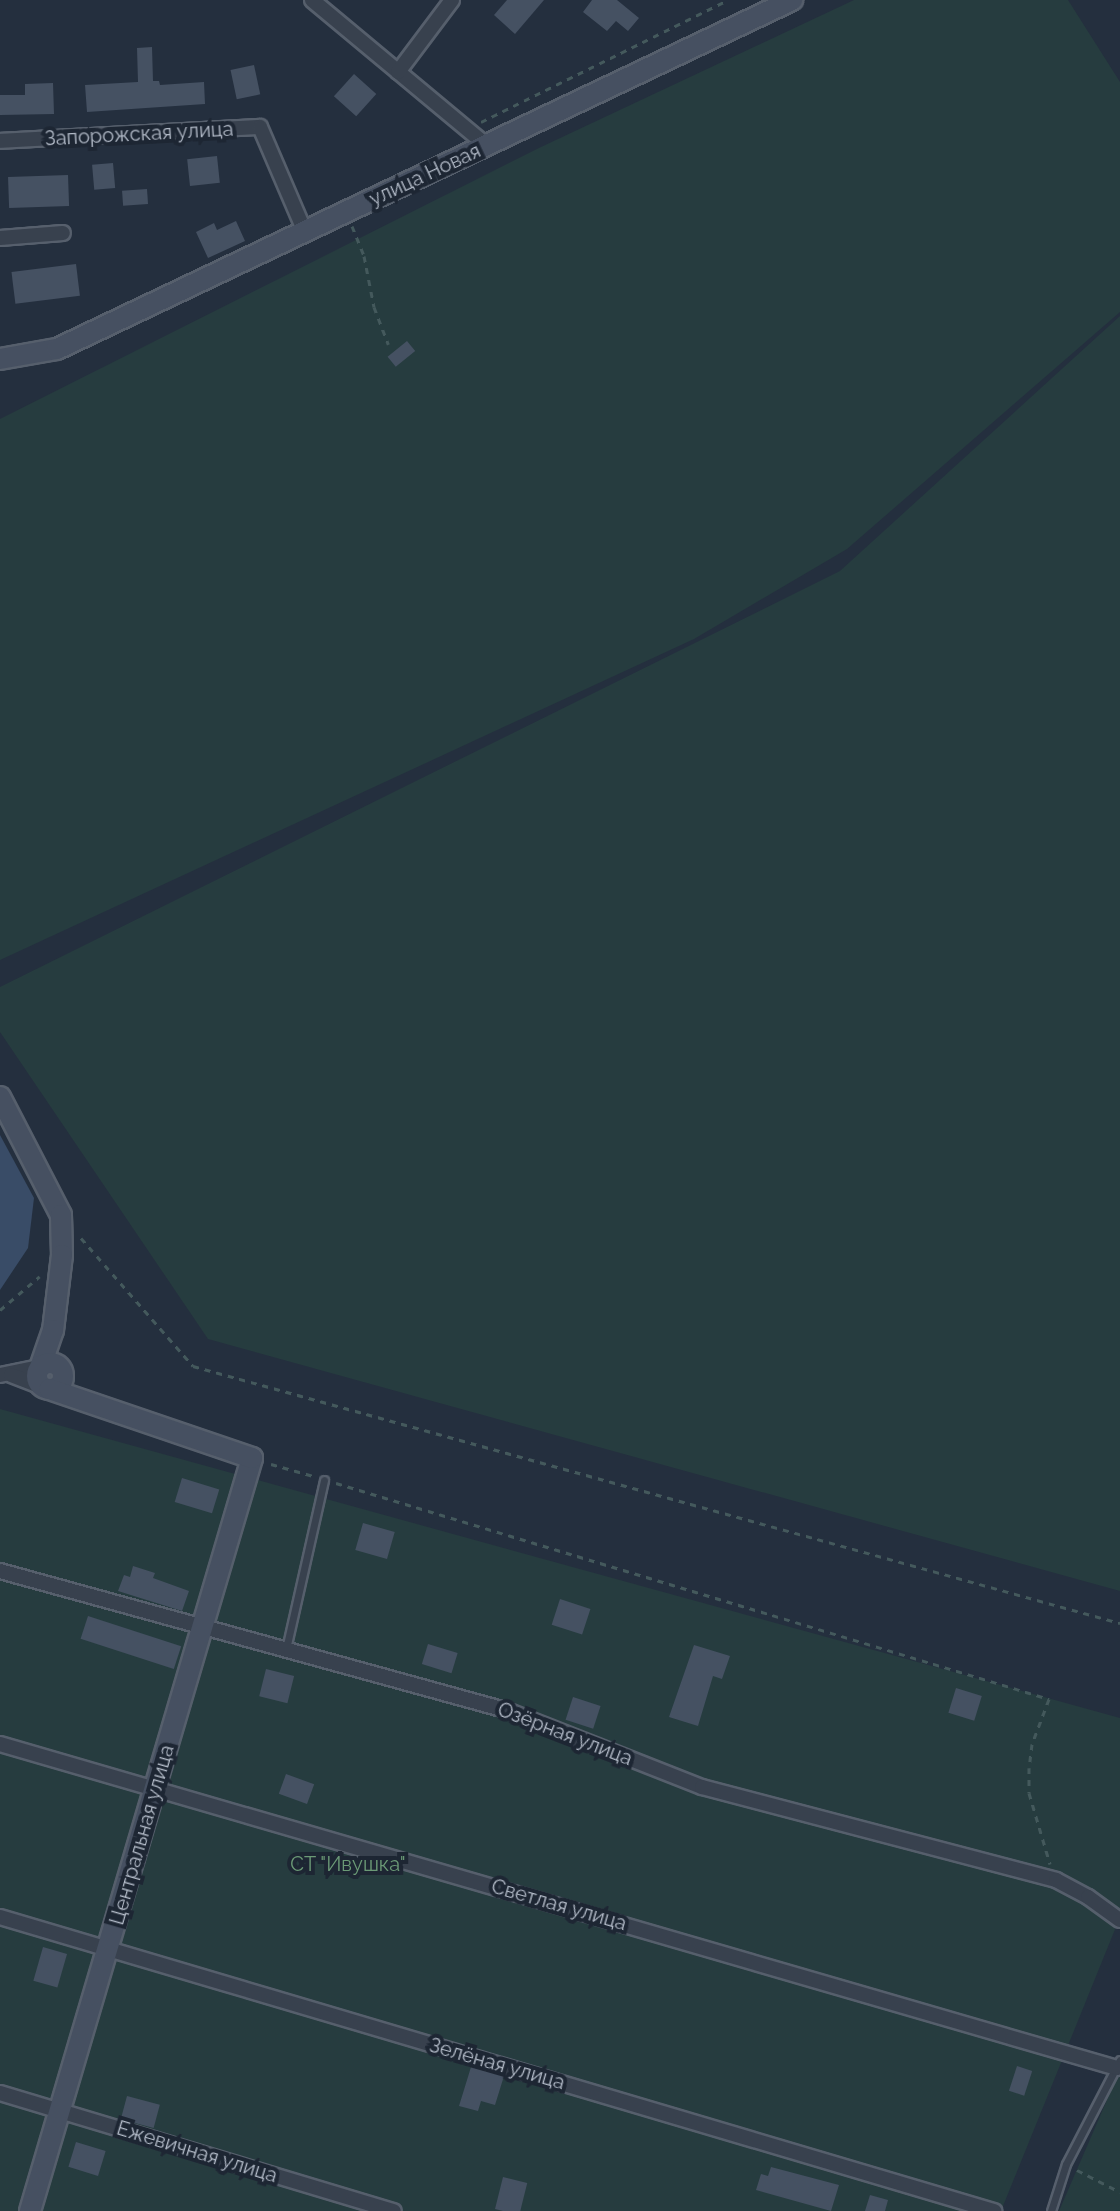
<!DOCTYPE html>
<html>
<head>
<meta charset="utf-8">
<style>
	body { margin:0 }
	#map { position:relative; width:1120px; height:2211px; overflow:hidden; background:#242f3e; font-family:Raleway,sans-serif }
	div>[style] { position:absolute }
	.green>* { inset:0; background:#263c3f }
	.water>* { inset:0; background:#394c67 }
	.building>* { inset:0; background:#455162; transform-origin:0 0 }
	.path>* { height:3px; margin-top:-1.5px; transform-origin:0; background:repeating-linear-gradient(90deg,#44595c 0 6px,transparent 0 12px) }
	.roads { filter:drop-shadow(2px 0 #565f6c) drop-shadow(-2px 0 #565f6c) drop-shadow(0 2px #565f6c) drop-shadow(0 -2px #565f6c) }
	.lane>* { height:7px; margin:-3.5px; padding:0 3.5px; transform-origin:3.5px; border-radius:3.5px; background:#38414e }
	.street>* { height:14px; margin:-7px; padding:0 7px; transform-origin:7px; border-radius:7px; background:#38414e }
	.secondary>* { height:20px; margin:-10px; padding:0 10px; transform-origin:10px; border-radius:10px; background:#465061 }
	.secondary>.ring { margin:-10px; padding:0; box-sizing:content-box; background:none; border:20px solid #465061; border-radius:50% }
	span { translate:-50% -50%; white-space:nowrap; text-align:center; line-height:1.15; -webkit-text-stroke:8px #1d2633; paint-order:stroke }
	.street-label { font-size:20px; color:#b4bcc9 }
	.park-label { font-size:20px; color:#6b9a76 }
</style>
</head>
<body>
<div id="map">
	<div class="green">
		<div style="clip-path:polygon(854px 0,1068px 0,1120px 82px,1120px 312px,847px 549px,694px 639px,0 960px,0 419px,541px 147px)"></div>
		<div style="clip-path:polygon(1120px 316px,1120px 1591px,208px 1339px,0 1032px,0 987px,840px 571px)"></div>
		<div style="clip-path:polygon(0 1409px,1120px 1718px,1120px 1917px,1001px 2211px,0 2211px)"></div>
		<div style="clip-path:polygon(1120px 2070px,1120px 2211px,1059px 2211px)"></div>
	</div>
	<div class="water">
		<div style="clip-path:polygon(0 1135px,34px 1198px,28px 1248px,0 1290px)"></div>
	</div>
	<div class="building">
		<div style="clip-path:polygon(507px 0,544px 0,515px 34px,494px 15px)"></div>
		<div style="clip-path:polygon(592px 0,617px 0,639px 18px,628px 31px,616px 21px,607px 31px,583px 12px)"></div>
		<div style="clip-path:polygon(152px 47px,153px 81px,159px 81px,160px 85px,204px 82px,205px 104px,87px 112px,85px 85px,138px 82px,137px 48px)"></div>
		<div style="left:254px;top:65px;width:30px;height:24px;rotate:78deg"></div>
		<div style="left:354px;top:74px;width:30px;height:30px;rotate:42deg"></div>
		<div style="clip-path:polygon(53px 83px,54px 114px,0 115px,0 95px,25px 95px,25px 84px)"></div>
		<div style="left:217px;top:156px;width:27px;height:30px;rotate:84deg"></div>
		<div style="left:113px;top:163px;width:25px;height:21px;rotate:85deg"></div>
		<div style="left:68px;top:175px;width:31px;height:60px;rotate:88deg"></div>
		<div style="left:147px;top:189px;width:15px;height:25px;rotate:86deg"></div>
		<div style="clip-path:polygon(236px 221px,245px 241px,208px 258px,196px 232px,214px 223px,217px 230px)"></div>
		<div style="left:76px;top:264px;width:32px;height:65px;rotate:83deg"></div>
		<div style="left:407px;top:341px;width:13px;height:25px;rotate:51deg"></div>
		<div style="left:182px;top:1478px;width:39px;height:25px;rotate:17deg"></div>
		<div style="left:363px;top:1523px;width:33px;height:28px;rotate:16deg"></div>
		<div style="clip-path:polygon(133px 1566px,155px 1573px,153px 1578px,189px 1591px,182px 1611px,118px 1591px,124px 1575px,130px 1577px)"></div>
		<div style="left:560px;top:1599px;width:32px;height:27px;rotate:18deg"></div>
		<div style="left:88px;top:1616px;width:98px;height:24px;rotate:18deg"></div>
		<div style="left:428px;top:1644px;width:31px;height:21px;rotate:17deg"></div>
		<div style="clip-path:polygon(694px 1645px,730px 1656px,722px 1679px,713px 1676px,698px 1726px,669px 1717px)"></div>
		<div style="left:266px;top:1669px;width:29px;height:28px;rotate:14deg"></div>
		<div style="left:956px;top:1688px;width:27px;height:26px;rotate:17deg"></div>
		<div style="left:573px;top:1697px;width:29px;height:24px;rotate:18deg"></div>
		<div style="left:286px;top:1774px;width:30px;height:21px;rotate:20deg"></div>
		<div style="left:43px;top:1947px;width:25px;height:35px;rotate:16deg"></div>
		<div style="left:1017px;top:2066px;width:16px;height:26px;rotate:18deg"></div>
		<div style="clip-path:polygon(471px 2067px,504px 2076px,495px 2105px,481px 2101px,478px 2111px,459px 2106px)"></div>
		<div style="left:127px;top:2096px;width:34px;height:24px;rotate:15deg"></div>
		<div style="left:76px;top:2142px;width:31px;height:26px;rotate:17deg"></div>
		<div style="clip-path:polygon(771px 2167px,839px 2185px,831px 2211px,756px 2190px,761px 2174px,768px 2176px)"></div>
		<div style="left:503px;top:2177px;width:25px;height:33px;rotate:14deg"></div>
		<div style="clip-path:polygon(870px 2195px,888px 2200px,885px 2211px,865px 2211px)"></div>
	</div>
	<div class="path">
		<div style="left:481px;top:122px;width:275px;rotate:-26.3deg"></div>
		<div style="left:352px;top:226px;width:32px;rotate:68deg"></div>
		<div style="left:364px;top:256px;width:52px;rotate:78.9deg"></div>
		<div style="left:374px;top:307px;width:40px;rotate:69deg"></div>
		<div style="left:81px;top:1238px;width:170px;rotate:48.8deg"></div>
		<div style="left:193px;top:1366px;width:962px;rotate:15.5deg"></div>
		<div style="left:0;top:1310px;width:52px;rotate:-40.4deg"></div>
		<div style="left:271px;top:1464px;width:44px;rotate:15.9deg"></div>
		<div style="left:336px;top:1483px;width:745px;rotate:16.85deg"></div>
		<div style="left:1049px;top:1699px;width:48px;rotate:110.7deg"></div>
		<div style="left:1032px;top:1744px;width:24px;rotate:97deg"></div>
		<div style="left:1029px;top:1768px;width:25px;rotate:90deg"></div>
		<div style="left:1029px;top:1793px;width:74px;rotate:73.5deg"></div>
		<div style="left:1077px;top:2170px;width:48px;rotate:27.1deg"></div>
	</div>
	<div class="roads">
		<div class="lane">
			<div style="left:286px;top:1649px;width:173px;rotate:-77.3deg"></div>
			<div style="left:1051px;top:2211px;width:49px;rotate:-72.3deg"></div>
			<div style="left:1066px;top:2164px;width:117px;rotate:-62.6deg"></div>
		</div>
		<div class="street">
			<div style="left:312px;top:0;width:226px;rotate:39.8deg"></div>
			<div style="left:398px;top:72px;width:90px;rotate:-53.1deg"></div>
			<div style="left:0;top:141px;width:260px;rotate:-3.1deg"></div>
			<div style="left:260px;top:127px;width:114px;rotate:66.8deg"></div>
			<div style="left:0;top:238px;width:63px;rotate:-4.5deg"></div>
			<div style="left:0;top:1375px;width:41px;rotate:-11.3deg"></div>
			<div style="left:11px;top:1375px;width:36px;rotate:21deg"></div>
			<div style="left:0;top:1571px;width:528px;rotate:15.38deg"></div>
			<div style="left:509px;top:1711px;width:207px;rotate:21.5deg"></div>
			<div style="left:702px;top:1787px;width:366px;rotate:14.7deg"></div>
			<div style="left:1056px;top:1880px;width:36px;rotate:28deg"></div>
			<div style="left:1088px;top:1897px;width:39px;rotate:36deg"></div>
			<div style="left:0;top:1744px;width:1163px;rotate:16.18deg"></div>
			<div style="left:0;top:1917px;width:1037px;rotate:16.48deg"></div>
			<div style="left:0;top:2093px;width:411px;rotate:16.7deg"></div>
		</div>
		<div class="secondary">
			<div style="left:0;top:359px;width:58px;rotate:-10deg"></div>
			<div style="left:57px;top:349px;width:814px;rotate:-25.4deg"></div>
			<div style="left:0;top:1097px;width:133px;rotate:62.7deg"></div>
			<div style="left:61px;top:1215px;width:40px;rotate:88.6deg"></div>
			<div style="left:62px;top:1255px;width:76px;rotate:96.8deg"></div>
			<div style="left:53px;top:1330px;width:39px;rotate:109deg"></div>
			<div class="ring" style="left:37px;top:1363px;width:6px;height:6px"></div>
			<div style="left:30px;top:2211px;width:785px;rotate:-73.57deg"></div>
			<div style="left:252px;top:1458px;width:214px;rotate:-161.2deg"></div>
		</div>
	</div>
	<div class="street-label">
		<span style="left:139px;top:134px;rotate:-3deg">Запорожская улица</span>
		<span style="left:425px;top:175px;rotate:-25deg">улица Новая</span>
		<span style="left:565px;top:1734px;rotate:21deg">Озёрная улица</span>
		<span style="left:142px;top:1835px;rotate:-74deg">Центральная улица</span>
		<span style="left:559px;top:1905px;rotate:16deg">Светлая улица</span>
		<span style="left:497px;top:2064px;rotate:16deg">Зелёная улица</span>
		<span style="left:197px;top:2152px;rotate:17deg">Ежевичная улица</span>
	</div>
	<div class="park-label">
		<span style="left:348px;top:1864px">СТ "Ивушка"</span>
	</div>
</div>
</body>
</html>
